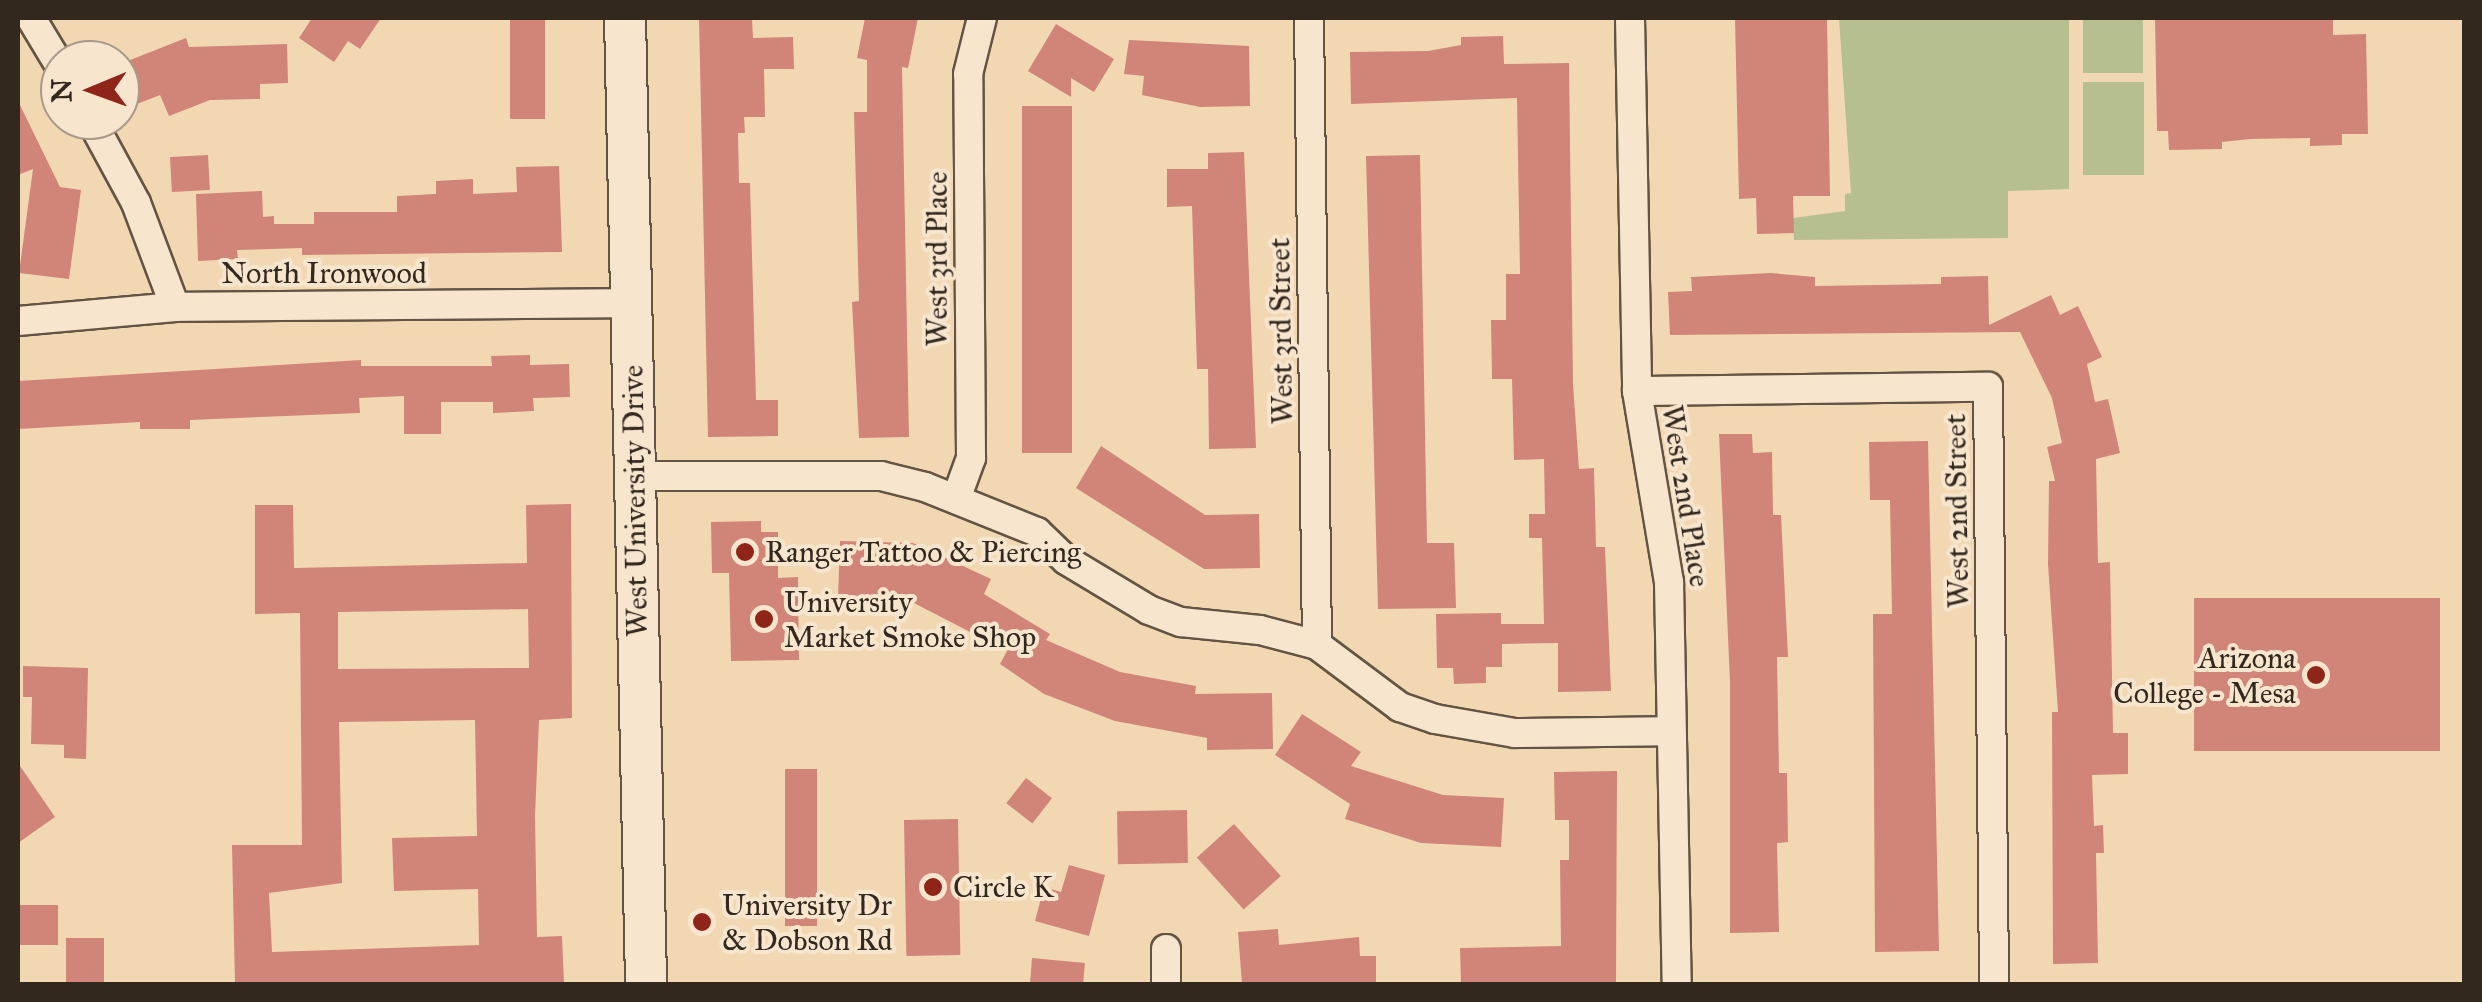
<!DOCTYPE html>
<html>
<head>
<meta charset="utf-8">
<style>
	body { margin:0 }
	#map { position:relative; width:2482px; height:1002px; overflow:hidden; background:#f2d7b3; font-family:"IM FELL Great Primer",serif }
	div>[style] { position:absolute }
	.green>* { inset:0; background:#b6bf90; transform-origin:0 0 }
	.building>* { inset:0; background:#d18578; transform-origin:0 0 }
	.roads { filter:drop-shadow(2px 0 #635443) drop-shadow(-2px 0 #635443) drop-shadow(0 2px #635443) drop-shadow(0 -2px #635443) }
	.street>* { height:28px; margin:-14px; padding:0 14px; transform-origin:14px; border-radius:14px; background:#f7e5ce }
	.secondary>* { height:40px; margin:-20px; padding:0 20px; transform-origin:20px; border-radius:20px; background:#f7e5ce }
	.dots>* { width:28px; height:28px; translate:-50% -50%; box-sizing:border-box; border:5px solid #f7e5ce; border-radius:50% }
	span { translate:-50% -50%; white-space:nowrap; text-align:center; line-height:1.15; -webkit-text-stroke:8px #f7e5ce; paint-order:stroke }
	.street-label { font-size:30px; color:#33281e }
	.poi-label { font-size:30px; color:#33281e }
	.left { translate:0 -50%; text-align:left }
	.right { translate:-100% -50%; text-align:right }
	.frame { position:absolute; inset:0; border:20px solid #33281e; pointer-events:none }
	.north { position:absolute; left:40px; top:40px; width:100px; height:100px; box-sizing:border-box; background:#f7e5ce; border:2px solid #a99988; border-radius:50%; rotate:269deg; font-size:28px; font-weight:700; line-height:40px; text-align:center; color:#33281e }
	.north::after { content:''; display:block; margin:auto; width:35px; height:45px; background:#8f2418; clip-path:polygon(50% 0,100% 100%,50% 72%,0 100%) }
</style>
</head>
<body>
<div id="map">
	<div class="green">
		<div style="clip-path:polygon(1839px 18px,2069px 18px,2069px 189px,2008px 191px,2008px 238px,1794px 240px,1793px 218px,1845px 211px,1845px 194px,1851px 193px)"></div>
		<div style="left:2083px;top:18px;width:60px;height:55px"></div>
		<div style="left:2144px;top:82px;width:93px;height:61px;rotate:90deg"></div>
	</div>
	<div class="building">
		<div style="clip-path:polygon(312px 18px,381px 18px,360px 49px,348px 41px,334px 62px,299px 38px)"></div>
		<div style="left:510px;top:18px;width:35px;height:101px"></div>
		<div style="clip-path:polygon(699px 18px,752px 18px,753px 38px,793px 37px,794px 69px,764px 69px,765px 117px,744px 117px,745px 133px,738px 133px,739px 183px,750px 183px,756px 400px,778px 400px,778px 436px,708px 437px)"></div>
		<div style="clip-path:polygon(865px 18px,918px 18px,908px 68px,902px 67px,909px 437px,859px 438px,852px 302px,859px 301px,854px 112px,867px 112px,867px 60px,857px 58px)"></div>
		<div style="clip-path:polygon(1735px 18px,1827px 18px,1830px 196px,1793px 196px,1794px 233px,1757px 234px,1756px 198px,1739px 199px)"></div>
		<div style="clip-path:polygon(2155px 18px,2333px 18px,2333px 35px,2366px 34px,2368px 134px,2342px 134px,2342px 145px,2310px 146px,2310px 138px,2250px 139px,2222px 142px,2222px 149px,2169px 150px,2168px 131px,2157px 131px)"></div>
		<div style="clip-path:polygon(1056px 24px,1114px 59px,1094px 92px,1071px 78px,1071px 97px,1028px 71px)"></div>
		<div style="clip-path:polygon(1503px 36px,1504px 64px,1569px 63px,1573px 384px,1579px 469px,1594px 468px,1596px 547px,1605px 547px,1611px 691px,1558px 692px,1558px 643px,1502px 644px,1502px 667px,1486px 667px,1486px 683px,1454px 684px,1453px 668px,1437px 668px,1436px 614px,1501px 613px,1501px 624px,1544px 624px,1542px 538px,1529px 538px,1529px 514px,1545px 514px,1544px 459px,1514px 460px,1512px 379px,1492px 379px,1491px 320px,1506px 320px,1506px 274px,1520px 274px,1517px 98px,1351px 104px,1350px 52px,1428px 51px,1461px 45px,1461px 37px)"></div>
		<div style="clip-path:polygon(186px 38px,189px 47px,287px 44px,288px 83px,260px 84px,260px 99px,210px 100px,169px 116px,160px 95px,132px 106px,120px 64px)"></div>
		<div style="clip-path:polygon(1129px 40px,1249px 46px,1250px 106px,1200px 107px,1142px 95px,1144px 76px,1124px 74px)"></div>
		<div style="clip-path:polygon(18px 101px,60px 187px,81px 190px,69px 279px,19px 273px,33px 169px,18px 175px)"></div>
		<div style="left:1022px;top:106px;width:50px;height:347px"></div>
		<div style="clip-path:polygon(1244px 152px,1256px 448px,1209px 449px,1208px 369px,1197px 369px,1192px 206px,1167px 207px,1167px 169px,1208px 169px,1208px 153px)"></div>
		<div style="left:208px;top:155px;width:35px;height:38px;rotate:87deg"></div>
		<div style="clip-path:polygon(1420px 155px,1427px 543px,1454px 543px,1456px 608px,1378px 609px,1366px 156px)"></div>
		<div style="clip-path:polygon(559px 166px,562px 252px,302px 255px,302px 248px,237px 250px,238px 259px,198px 261px,196px 194px,262px 191px,263px 217px,274px 216px,274px 224px,314px 224px,314px 212px,397px 212px,397px 196px,436px 194px,436px 181px,473px 179px,473px 194px,517px 192px,516px 167px)"></div>
		<div style="clip-path:polygon(1771px 273px,1815px 277px,1815px 286px,1941px 284px,1941px 277px,1988px 276px,1989px 325px,2051px 295px,2060px 315px,2078px 306px,2102px 357px,2087px 364px,2095px 402px,2108px 399px,2120px 453px,2096px 459px,2098px 563px,2110px 562px,2113px 733px,2128px 733px,2128px 774px,2092px 775px,2094px 826px,2103px 825px,2104px 853px,2096px 853px,2098px 963px,2053px 964px,2052px 712px,2058px 712px,2048px 564px,2049px 481px,2055px 481px,2047px 447px,2062px 443px,2052px 398px,2020px 332px,1670px 335px,1668px 292px,1692px 291px,1691px 277px)"></div>
		<div style="clip-path:polygon(530px 355px,530px 365px,569px 364px,570px 397px,533px 398px,534px 411px,493px 413px,493px 402px,441px 402px,441px 434px,404px 434px,404px 396px,359px 398px,360px 413px,190px 420px,190px 429px,140px 429px,140px 422px,18px 429px,18px 381px,361px 360px,361px 366px,492px 366px,491px 356px)"></div>
		<div style="clip-path:polygon(1719px 434px,1752px 434px,1753px 453px,1772px 452px,1773px 515px,1781px 515px,1788px 657px,1777px 657px,1779px 773px,1787px 773px,1788px 842px,1777px 843px,1779px 932px,1730px 933px,1730px 682px)"></div>
		<div style="clip-path:polygon(1928px 441px,1939px 951px,1875px 952px,1873px 614px,1892px 614px,1890px 500px,1870px 500px,1869px 442px)"></div>
		<div style="clip-path:polygon(1101px 446px,1205px 515px,1259px 514px,1260px 568px,1204px 569px,1076px 488px)"></div>
		<div style="clip-path:polygon(evenodd,571px 504px,572px 718px,539px 720px,535px 816px,537px 937px,562px 936px,564px 984px,235px 984px,232px 845px,302px 845px,300px 613px,255px 614px,255px 505px,293px 505px,294px 568px,527px 563px,526px 505px,571px 504px,528px 609px,529px 668px,338px 669px,338px 612px,528px 609px,571px 504px,475px 720px,477px 836px,392px 838px,394px 891px,478px 889px,479px 945px,272px 952px,269px 893px,342px 883px,339px 722px,475px 720px)"></div>
		<div style="clip-path:polygon(761px 521px,761px 532px,778px 532px,778px 578px,798px 577px,799px 660px,731px 661px,729px 573px,712px 573px,711px 522px)"></div>
		<div style="clip-path:polygon(840px 541px,913px 543px,991px 579px,984px 594px,1050px 634px,1046px 640px,1120px 672px,1196px 686px,1195px 694px,1272px 693px,1273px 749px,1207px 750px,1207px 738px,1115px 721px,1044px 694px,1000px 664px,1007px 651px,910px 601px,838px 599px)"></div>
		<div style="left:2194px;top:598px;width:246px;height:153px"></div>
		<div style="clip-path:polygon(23px 666px,88px 668px,86px 759px,64px 758px,64px 745px,31px 744px,32px 697px,23px 697px)"></div>
		<div style="clip-path:polygon(1302px 714px,1361px 752px,1351px 766px,1443px 795px,1504px 798px,1501px 847px,1421px 843px,1345px 819px,1350px 804px,1275px 755px)"></div>
		<div style="clip-path:polygon(18px 763px,55px 817px,18px 843px)"></div>
		<div style="left:785px;top:769px;width:32px;height:157px"></div>
		<div style="clip-path:polygon(1617px 771px,1616px 984px,1461px 984px,1460px 948px,1561px 946px,1560px 860px,1569px 860px,1569px 820px,1555px 820px,1554px 772px)"></div>
		<div style="left:1026px;top:778px;width:33px;height:32px;rotate:38deg"></div>
		<div style="left:1187px;top:810px;width:53px;height:70px;rotate:89deg"></div>
		<div style="left:958px;top:819px;width:136px;height:54px;rotate:89deg"></div>
		<div style="left:1234px;top:824px;width:70px;height:50px;rotate:48deg"></div>
		<div style="clip-path:polygon(1069px 865px,1105px 875px,1089px 936px,1035px 921px,1044px 887px,1061px 892px)"></div>
		<div style="left:18px;top:905px;width:40px;height:40px"></div>
		<div style="clip-path:polygon(1278px 929px,1279px 945px,1359px 937px,1360px 956px,1376px 956px,1376px 984px,1242px 984px,1238px 932px)"></div>
		<div style="left:66px;top:938px;width:38px;height:46px"></div>
		<div style="clip-path:polygon(1032px 958px,1085px 963px,1083px 984px,1030px 984px)"></div>
	</div>
	<div class="roads">
		<div class="street">
			<div style="left:31px;top:18px;width:56px;rotate:58.9deg"></div>
			<div style="left:1309px;top:18px;width:627px;rotate:89.27deg"></div>
			<div style="left:1630px;top:18px;width:373px;rotate:88.9deg"></div>
			<div style="left:1637px;top:391px;width:194px;rotate:80.5deg"></div>
			<div style="left:1669px;top:582px;width:402px;rotate:88.9deg"></div>
			<div style="left:91px;top:120px;width:94px;rotate:61.5deg"></div>
			<div style="left:136px;top:203px;width:111px;rotate:69.4deg"></div>
			<div style="left:18px;top:321px;width:158px;rotate:-5.1deg"></div>
			<div style="left:175px;top:307px;width:456px;rotate:-0.5deg"></div>
			<div style="left:1637px;top:391px;width:351px;rotate:-0.7deg"></div>
			<div style="left:1988px;top:387px;width:597px;rotate:89.42deg"></div>
			<div style="left:635px;top:476px;width:246px"></div>
			<div style="left:881px;top:476px;width:45px;rotate:14deg"></div>
			<div style="left:925px;top:487px;width:121px;rotate:21.9deg"></div>
			<div style="left:1037px;top:532px;width:40px;rotate:44deg"></div>
			<div style="left:1066px;top:560px;width:97px;rotate:31.1deg"></div>
			<div style="left:1149px;top:610px;width:34px;rotate:21deg"></div>
			<div style="left:1181px;top:622px;width:79px;rotate:5.8deg"></div>
			<div style="left:1260px;top:630px;width:59px;rotate:14.7deg"></div>
			<div style="left:1317px;top:645px;width:104px;rotate:36.8deg"></div>
			<div style="left:1400px;top:707px;width:37px;rotate:19deg"></div>
			<div style="left:1435px;top:719px;width:81px;rotate:9.9deg"></div>
			<div style="left:1515px;top:733px;width:156px;rotate:-0.7deg"></div>
			<div style="left:956px;top:499px;width:44px;rotate:-69.9deg"></div>
			<div style="left:971px;top:458px;width:384px;rotate:-90.4deg"></div>
			<div style="left:968px;top:74px;width:58px;rotate:-76deg"></div>
			<div style="left:1166px;top:949px;width:35px;rotate:90deg"></div>
		</div>
		<div class="secondary">
			<div style="left:625px;top:18px;width:966px;rotate:88.75deg"></div>
		</div>
	</div>
	<div class="dots">
		<div style="left:745px;top:552px;background:#8f2418"></div>
		<div style="left:764px;top:619px;background:#8f2418"></div>
		<div style="left:2316px;top:675px;background:#8f2418"></div>
		<div style="left:933px;top:887px;background:#8f2418"></div>
		<div style="left:702px;top:922px;background:#8f2418"></div>
	</div>
	<div class="street-label">
		<span style="left:937px;top:259px;rotate:-90deg">West 3rd Place</span>
		<span style="left:324px;top:273px">North Ironwood</span>
		<span style="left:1281px;top:331px;rotate:-91deg">West 3rd Street</span>
		<span style="left:1686px;top:496px;rotate:81deg">West 2nd Place</span>
		<span style="left:635px;top:501px;rotate:-91deg">West University Drive</span>
		<span style="left:1957px;top:511px;rotate:-91deg">West 2nd Street</span>
	</div>
	<div class="poi-label">
		<span class="left" style="left:765px;top:552px">Ranger Tattoo &amp; Piercing</span>
		<span class="left" style="left:784px;top:619px">University<br>Market Smoke Shop</span>
		<span class="right" style="left:2296px;top:675px">Arizona<br>College - Mesa</span>
		<span class="left" style="left:953px;top:887px">Circle K</span>
		<span class="left" style="left:722px;top:922px">University Dr<br>&amp; Dobson Rd</span>
	</div>
	<div class="frame"></div>
	<div class="north">N</div>
</div>
</body>
</html>
